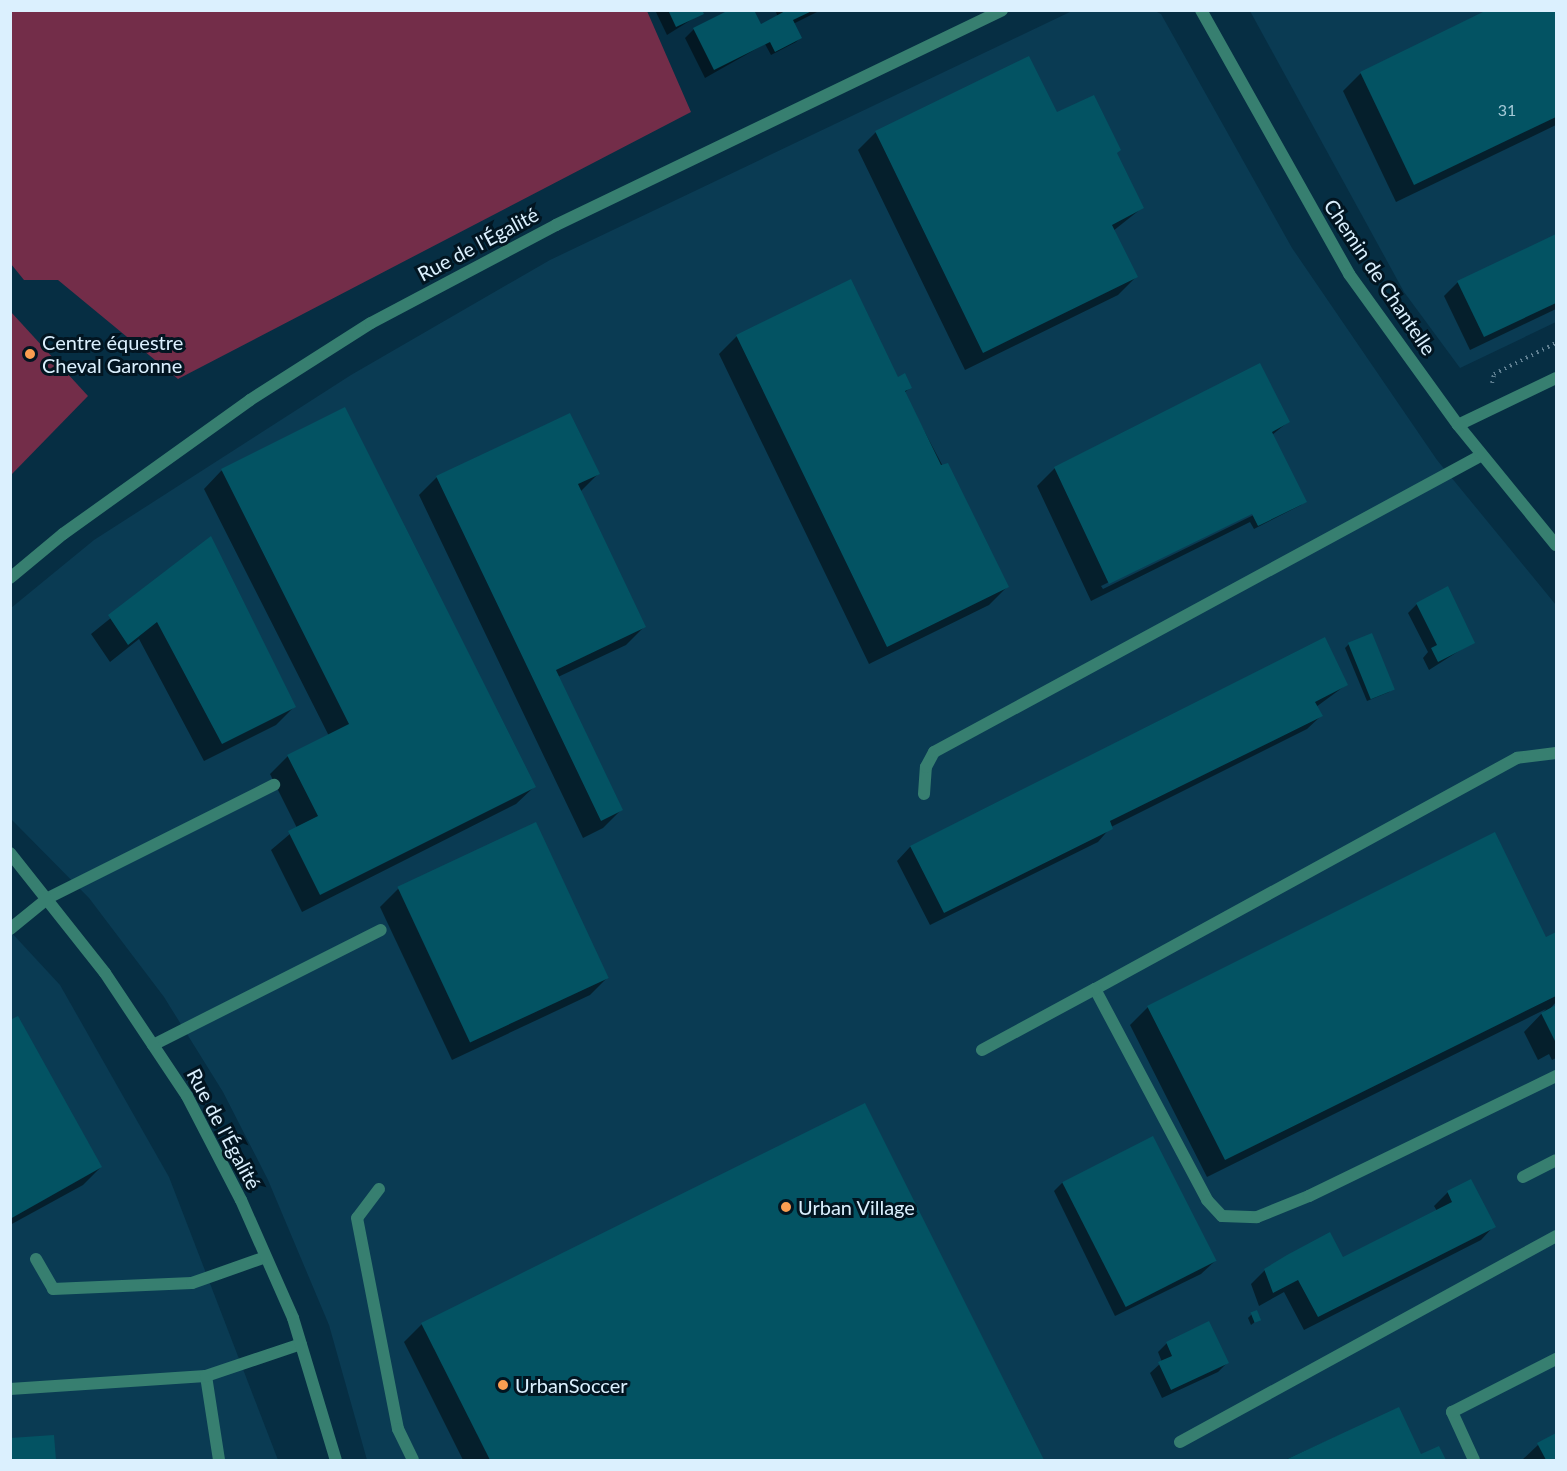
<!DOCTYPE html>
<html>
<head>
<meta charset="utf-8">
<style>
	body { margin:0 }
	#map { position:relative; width:1567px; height:1471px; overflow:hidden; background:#062e43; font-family:Lato,sans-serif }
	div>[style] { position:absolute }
	.built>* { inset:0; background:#0a3b53 }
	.green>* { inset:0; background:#732d49 }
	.shadow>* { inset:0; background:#0007 }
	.building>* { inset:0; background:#035363; transform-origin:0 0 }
	.path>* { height:4px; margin-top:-2px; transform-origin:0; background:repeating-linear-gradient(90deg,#608092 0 1.5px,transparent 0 6px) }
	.lane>* { height:12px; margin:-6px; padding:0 6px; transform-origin:6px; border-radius:6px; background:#377f70 }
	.street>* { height:12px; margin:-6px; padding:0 6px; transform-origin:6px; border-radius:6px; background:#377f70 }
	.dots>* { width:16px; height:16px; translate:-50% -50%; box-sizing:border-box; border:3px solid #021521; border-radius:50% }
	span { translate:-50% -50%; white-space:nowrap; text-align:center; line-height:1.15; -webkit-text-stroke:6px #021521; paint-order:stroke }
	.number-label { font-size:16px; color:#a5c9d7 }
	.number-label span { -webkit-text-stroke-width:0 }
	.street-label { font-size:20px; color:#dbf0fe }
	.poi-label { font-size:20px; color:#dbf0fe }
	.left { translate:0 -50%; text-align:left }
	.frame { position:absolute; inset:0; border:12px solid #dbf0fe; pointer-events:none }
</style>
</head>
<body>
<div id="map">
	<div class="built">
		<div style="clip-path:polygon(1072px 11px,1155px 11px,1161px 14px,1292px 248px,1437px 460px,1556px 605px,1556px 1460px,367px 1460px,329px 1325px,268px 1180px,223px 1092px,164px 997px,89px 898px,11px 819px,11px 608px,94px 540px,351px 375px,550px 260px)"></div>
		<div style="clip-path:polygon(1250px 11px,1556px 11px,1556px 322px,1460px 368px,1404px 292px)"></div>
		<div style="clip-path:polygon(10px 931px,60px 985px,169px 1177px,278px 1460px,11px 1460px)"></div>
	</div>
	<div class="green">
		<div style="clip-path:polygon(10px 11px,647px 11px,691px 112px,178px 379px,58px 280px,24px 280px,11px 264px)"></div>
		<div style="clip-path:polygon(11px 312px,88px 396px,11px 475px)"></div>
	</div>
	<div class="shadow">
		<div style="clip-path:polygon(655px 10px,701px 10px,702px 13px,667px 35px)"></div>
		<div style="clip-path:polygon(775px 10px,821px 10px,793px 24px,800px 38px,796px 42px,771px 55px,765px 44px,705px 78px,685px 38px,694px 29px,760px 26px,778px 17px)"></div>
		<div style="clip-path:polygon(1491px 10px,1556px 10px,1556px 125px,1396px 202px,1343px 91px,1361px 73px)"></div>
		<div style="clip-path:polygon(876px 132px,1116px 154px,1142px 208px,1113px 231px,1136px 277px,1118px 295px,965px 370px,858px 150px)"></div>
		<div style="clip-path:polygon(1556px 236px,1556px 309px,1470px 350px,1444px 296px,1458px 282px)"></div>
		<div style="clip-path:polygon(737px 336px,897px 379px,910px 388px,904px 393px,1007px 587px,989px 605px,869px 664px,719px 354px)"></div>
		<div style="clip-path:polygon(344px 409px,534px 787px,516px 804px,302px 912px,271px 850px,297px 828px,270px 774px,288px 756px,329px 736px,204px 489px,221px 471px)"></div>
		<div style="clip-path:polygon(evenodd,1288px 422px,1272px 435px,1305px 501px,1301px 505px,1254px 529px,1250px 522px,1091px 601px,1037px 486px,1055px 468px,1288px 422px,1280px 498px,1280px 502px,1103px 589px,1101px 586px,1280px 498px)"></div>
		<div style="clip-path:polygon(598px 474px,580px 492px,644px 627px,626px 645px,558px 677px,621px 810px,603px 828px,583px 838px,419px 495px,437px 477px)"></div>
		<div style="clip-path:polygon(210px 538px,294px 707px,276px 725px,204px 761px,139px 639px,110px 662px,91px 634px)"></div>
		<div style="clip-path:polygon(1417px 604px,1473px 642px,1429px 670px,1423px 658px,1428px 652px,1408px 613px)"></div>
		<div style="clip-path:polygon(1325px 639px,1346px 685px,1316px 707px,1321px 716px,1307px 729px,1111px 827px,1098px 842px,930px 925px,897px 861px,910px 847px)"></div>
		<div style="clip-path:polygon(1349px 644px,1393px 688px,1389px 692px,1367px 701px,1345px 648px)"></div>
		<div style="clip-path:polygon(398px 889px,608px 977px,590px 995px,452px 1060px,380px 907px)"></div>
		<div style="clip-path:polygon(1556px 933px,1556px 1002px,1549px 1010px,1556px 1007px,1556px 1058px,1552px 1060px,1549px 1054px,1538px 1060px,1524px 1032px,1546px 1009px,1207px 1177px,1130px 1025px,1148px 1007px,1545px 939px)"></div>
		<div style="clip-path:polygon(10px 1021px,101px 1167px,83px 1185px,10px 1225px)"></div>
		<div style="clip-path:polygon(864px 1105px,1042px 1460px,463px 1460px,404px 1342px,422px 1324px)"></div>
		<div style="clip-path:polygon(1063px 1182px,1215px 1261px,1201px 1274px,1115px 1316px,1054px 1191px)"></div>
		<div style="clip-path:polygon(1448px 1192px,1494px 1226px,1481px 1240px,1304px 1330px,1284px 1292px,1259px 1306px,1251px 1284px,1265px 1270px,1342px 1259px,1437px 1211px,1434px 1206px)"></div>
		<div style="clip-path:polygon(1252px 1314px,1259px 1319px,1251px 1325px,1248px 1318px)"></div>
		<div style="clip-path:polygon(1167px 1343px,1227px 1363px,1218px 1372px,1162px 1398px,1150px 1373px,1162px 1362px,1158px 1352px)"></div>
		<div style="clip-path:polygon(1398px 1409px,1420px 1457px,1439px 1448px,1444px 1460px,1285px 1460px)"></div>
		<div style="clip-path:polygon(1556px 1435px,1556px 1460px,1522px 1460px,1538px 1445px)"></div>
		<div style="clip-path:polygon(53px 1437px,54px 1460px,10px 1460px,10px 1440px)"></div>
	</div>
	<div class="building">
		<div style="clip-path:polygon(668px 10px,702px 10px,704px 14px,676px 27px)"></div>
		<div style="clip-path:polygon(729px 10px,754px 10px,761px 24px,787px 10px,814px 10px,793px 20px,802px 38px,775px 52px,770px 42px,714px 70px,693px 28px)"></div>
		<div style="clip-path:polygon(1487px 10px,1556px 10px,1556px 117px,1414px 185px,1360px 72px)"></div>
		<div style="clip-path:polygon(1029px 56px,1057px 112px,1094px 95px,1121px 150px,1117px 153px,1144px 208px,1112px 225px,1138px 277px,983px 353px,875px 131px)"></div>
		<div style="clip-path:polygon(1556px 234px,1556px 303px,1484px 337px,1457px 281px)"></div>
		<div style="clip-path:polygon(851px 279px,898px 377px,905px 373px,912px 388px,905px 391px,941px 465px,948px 463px,1009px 587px,887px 647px,736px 335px)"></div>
		<div style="clip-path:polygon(1260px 363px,1290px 422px,1272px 432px,1307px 502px,1258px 526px,1252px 514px,1109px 584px,1054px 467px)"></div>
		<div style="clip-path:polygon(345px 407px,536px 787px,320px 895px,288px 831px,318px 816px,287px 755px,349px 724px,221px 469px)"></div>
		<div style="clip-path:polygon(570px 413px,600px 474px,578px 484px,646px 627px,556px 670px,623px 810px,601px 821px,436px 476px)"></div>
		<div style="clip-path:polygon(211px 536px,296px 707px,222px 744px,157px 622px,128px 645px,108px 615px)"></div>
		<div style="clip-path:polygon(1448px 586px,1475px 643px,1438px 662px,1431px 648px,1437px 645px,1416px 603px)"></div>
		<div style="left:1372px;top:633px;width:61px;height:26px;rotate:68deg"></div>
		<div style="clip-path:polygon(1325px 637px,1348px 685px,1315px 702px,1323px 716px,1110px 821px,1113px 829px,944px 913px,910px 846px)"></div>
		<div style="left:536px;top:822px;width:172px;height:153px;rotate:65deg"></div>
		<div style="clip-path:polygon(1495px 832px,1546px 937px,1556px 932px,1556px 996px,1225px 1160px,1147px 1006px)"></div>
		<div style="clip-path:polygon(1556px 1005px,1556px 1043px,1541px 1013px)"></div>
		<div style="clip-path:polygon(18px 1016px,102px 1167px,10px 1219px,10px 1020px)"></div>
		<div style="clip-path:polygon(865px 1103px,1044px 1460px,490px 1460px,421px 1323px)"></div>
		<div style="left:1153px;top:1136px;width:140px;height:102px;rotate:63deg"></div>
		<div style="clip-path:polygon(1471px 1179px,1496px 1227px,1318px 1317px,1298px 1280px,1273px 1293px,1264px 1269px,1287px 1255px,1330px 1232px,1343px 1257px,1452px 1202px,1447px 1191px)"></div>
		<div style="left:1257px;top:1310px;width:11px;height:7px;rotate:68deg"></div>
		<div style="clip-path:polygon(1209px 1321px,1229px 1363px,1171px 1390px,1158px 1362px,1172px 1356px,1166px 1342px)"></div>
		<div style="clip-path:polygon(1399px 1407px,1421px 1454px,1439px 1446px,1446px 1460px,1285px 1460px)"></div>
		<div style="clip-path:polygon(1556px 1433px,1556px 1460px,1546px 1460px,1537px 1443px)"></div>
		<div style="clip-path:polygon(54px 1435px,56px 1460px,10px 1460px,10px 1438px)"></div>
	</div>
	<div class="path">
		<div style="left:1492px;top:383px;width:9px;rotate:-77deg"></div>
		<div style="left:1494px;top:374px;width:69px;rotate:-26.6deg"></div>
	</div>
	<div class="lane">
		<div style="left:1556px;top:753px;width:39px;rotate:173deg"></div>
		<div style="left:1517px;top:758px;width:481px;rotate:151.3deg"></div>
		<div style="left:1095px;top:989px;width:239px;rotate:62deg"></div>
		<div style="left:1207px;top:1200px;width:22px;rotate:47deg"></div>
		<div style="left:1222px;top:1216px;width:35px;rotate:2deg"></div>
		<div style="left:1257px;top:1217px;width:56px;rotate:-22deg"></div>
		<div style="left:1309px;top:1196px;width:275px;rotate:-25.9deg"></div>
		<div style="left:924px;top:794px;width:27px;rotate:-86deg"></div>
		<div style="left:926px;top:767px;width:17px;rotate:-62deg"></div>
		<div style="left:934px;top:752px;width:623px;rotate:-28.46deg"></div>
		<div style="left:10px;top:929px;width:49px;rotate:-39.2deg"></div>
		<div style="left:48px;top:898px;width:253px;rotate:-26.6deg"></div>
		<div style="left:153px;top:1045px;width:255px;rotate:-26.8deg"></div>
		<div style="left:982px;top:1050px;width:128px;rotate:-28.4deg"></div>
		<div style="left:1523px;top:1177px;width:37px;rotate:-27deg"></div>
		<div style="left:379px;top:1189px;width:36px;rotate:127deg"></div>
		<div style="left:357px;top:1218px;width:215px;rotate:79deg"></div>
		<div style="left:398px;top:1429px;width:34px;rotate:64deg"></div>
		<div style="left:36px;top:1259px;width:34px;rotate:60deg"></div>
		<div style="left:53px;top:1289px;width:139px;rotate:-2.5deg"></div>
		<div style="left:192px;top:1283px;width:78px;rotate:-19.4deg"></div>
		<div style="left:206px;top:1376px;width:85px;rotate:81.2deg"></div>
		<div style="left:10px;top:1389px;width:196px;rotate:-3.8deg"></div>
		<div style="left:206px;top:1376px;width:100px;rotate:-18.6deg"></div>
		<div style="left:1180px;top:1442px;width:429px;rotate:-28.7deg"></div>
		<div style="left:1474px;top:1460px;width:53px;rotate:-114.6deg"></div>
		<div style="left:1452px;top:1412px;width:117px;rotate:-27deg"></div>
	</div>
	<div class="street">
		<div style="left:1201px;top:10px;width:303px;rotate:60.7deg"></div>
		<div style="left:1349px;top:274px;width:186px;rotate:54.2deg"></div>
		<div style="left:1458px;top:425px;width:155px;rotate:50.8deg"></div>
		<div style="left:1458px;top:425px;width:109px;rotate:-25.6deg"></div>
		<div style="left:10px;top:578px;width:69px;rotate:-39.7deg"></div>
		<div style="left:63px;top:534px;width:230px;rotate:-35.6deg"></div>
		<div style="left:250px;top:400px;width:143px;rotate:-32.5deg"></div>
		<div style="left:371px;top:323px;width:209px;rotate:-27.9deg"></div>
		<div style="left:556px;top:225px;width:495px;rotate:-25.7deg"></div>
		<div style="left:10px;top:853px;width:153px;rotate:51.6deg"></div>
		<div style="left:105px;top:973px;width:148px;rotate:56.3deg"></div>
		<div style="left:187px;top:1096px;width:117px;rotate:62.6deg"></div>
		<div style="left:241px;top:1200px;width:129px;rotate:66.2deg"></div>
		<div style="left:293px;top:1318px;width:148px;rotate:73.2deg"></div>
	</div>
	<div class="dots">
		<div style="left:30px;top:354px;background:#fb9e51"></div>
		<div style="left:786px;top:1207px;background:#fb9e51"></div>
		<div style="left:503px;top:1385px;background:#fb9e51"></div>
	</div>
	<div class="number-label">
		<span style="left:1507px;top:110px">31</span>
	</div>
	<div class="street-label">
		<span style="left:478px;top:244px;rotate:-28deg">Rue de l'Égalité</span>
		<span style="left:1380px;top:277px;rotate:56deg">Chemin de Chantelle</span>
		<span style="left:224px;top:1129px;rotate:62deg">Rue de l'Égalité</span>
	</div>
	<div class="poi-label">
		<span class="left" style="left:42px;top:354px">Centre équestre<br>Cheval Garonne</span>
		<span class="left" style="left:798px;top:1207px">Urban Village</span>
		<span class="left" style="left:515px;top:1385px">UrbanSoccer</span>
	</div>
	<div class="frame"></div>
</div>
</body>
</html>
